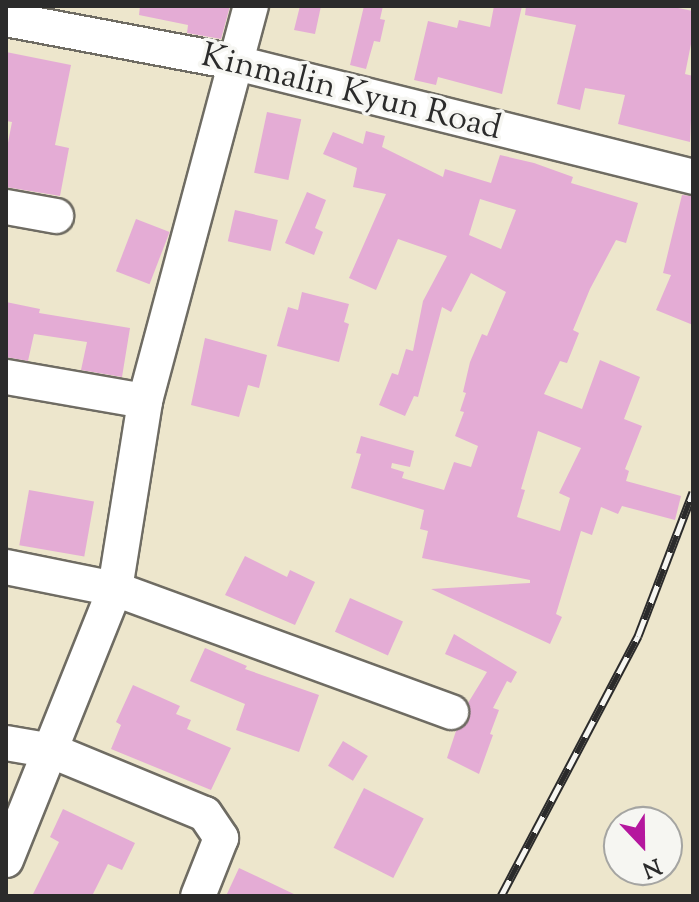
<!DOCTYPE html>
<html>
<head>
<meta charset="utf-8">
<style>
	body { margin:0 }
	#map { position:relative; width:699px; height:902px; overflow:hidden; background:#ede6cc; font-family:"Sorts Mill Goudy",serif }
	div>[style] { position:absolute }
	.building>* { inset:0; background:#e4acd5; transform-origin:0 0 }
	.roads { filter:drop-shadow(2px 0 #6f6c63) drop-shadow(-2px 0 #6f6c63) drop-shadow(0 2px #6f6c63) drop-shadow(0 -2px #6f6c63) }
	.minor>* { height:34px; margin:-17px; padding:0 17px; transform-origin:17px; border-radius:17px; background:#fff }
	.rail>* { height:9px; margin-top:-4.5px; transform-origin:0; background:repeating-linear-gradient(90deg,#f6f6f2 0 18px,#2b2b2b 0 36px); box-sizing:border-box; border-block:2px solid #2b2b2b }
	span { translate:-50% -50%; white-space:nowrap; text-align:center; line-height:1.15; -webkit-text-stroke:7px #f6f6f2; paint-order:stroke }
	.street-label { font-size:34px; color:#2b2b2b }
	.frame { position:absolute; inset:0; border:8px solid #2b2b2b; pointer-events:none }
	.north { position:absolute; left:603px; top:806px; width:80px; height:80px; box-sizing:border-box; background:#f6f6f2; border:2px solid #a5a5a2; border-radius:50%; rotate:158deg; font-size:22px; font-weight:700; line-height:32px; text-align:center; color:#2b2b2b }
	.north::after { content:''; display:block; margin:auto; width:28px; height:36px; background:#b5179e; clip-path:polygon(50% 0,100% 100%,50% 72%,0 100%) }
</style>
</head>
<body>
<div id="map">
	<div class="building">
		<div style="clip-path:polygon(140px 6px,230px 6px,221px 39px,187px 33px,188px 25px,139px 15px)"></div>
		<div style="clip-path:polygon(300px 6px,321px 6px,315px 34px,294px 30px)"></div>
		<div style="clip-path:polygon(364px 6px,383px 6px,380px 19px,385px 20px,380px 42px,374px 41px,366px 69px,350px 65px)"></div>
		<div style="clip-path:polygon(494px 6px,522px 6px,502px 94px,438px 77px,436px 85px,414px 80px,428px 21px,457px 28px,459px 20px,490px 27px)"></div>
		<div style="clip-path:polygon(526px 6px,668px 6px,693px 11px,693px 34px,685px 74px,693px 76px,690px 142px,618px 124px,625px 95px,585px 88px,580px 110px,557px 104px,576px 25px,525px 15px)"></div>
		<div style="clip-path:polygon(6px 52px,71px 65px,55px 145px,69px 148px,60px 196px,6px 187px,6px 153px,12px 122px,6px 121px)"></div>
		<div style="left:267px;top:112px;width:35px;height:62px;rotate:12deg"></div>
		<div style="clip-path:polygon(evenodd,366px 131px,385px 136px,382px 147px,443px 177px,445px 169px,491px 183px,500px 155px,534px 163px,573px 177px,571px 183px,638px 203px,626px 243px,616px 240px,590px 289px,573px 330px,579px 333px,567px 363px,560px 361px,544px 394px,582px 409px,600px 360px,640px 377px,624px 419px,642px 426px,625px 469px,629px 471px,626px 481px,681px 496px,675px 520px,622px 506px,618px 514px,601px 507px,592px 535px,581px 531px,556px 614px,562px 617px,550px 644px,431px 589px,530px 583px,530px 580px,422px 558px,428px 531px,420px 529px,424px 510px,351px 488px,361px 454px,356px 453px,361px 436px,414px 451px,410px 467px,392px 463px,391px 468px,404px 472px,402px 478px,444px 490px,454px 462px,471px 467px,478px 446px,455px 436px,464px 412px,460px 411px,466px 393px,463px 392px,470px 362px,482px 334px,487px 336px,506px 292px,471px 273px,451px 312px,442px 307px,418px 397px,414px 396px,405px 416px,379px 405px,392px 373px,398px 375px,406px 349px,413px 351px,423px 301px,447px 256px,398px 239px,376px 290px,349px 278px,386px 194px,353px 187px,357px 168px,323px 154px,333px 132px,363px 144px,366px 131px,480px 199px,516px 210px,501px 249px,469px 235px,480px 199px,366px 131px,538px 431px,581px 448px,559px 493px,570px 498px,560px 531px,517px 517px,525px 490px,521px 489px,538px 431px)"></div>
		<div style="clip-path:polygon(307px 192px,326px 200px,315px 228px,323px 232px,314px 255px,285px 243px)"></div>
		<div style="clip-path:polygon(682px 195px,693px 196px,693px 325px,656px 310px,671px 275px,663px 273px)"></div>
		<div style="left:235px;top:210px;width:44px;height:32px;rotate:13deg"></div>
		<div style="left:136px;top:219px;width:36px;height:56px;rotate:21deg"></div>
		<div style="clip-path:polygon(302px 292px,349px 304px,344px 322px,349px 324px,339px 362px,277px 346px,288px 307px,298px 310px)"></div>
		<div style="clip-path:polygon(6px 302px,40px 309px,39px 313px,130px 328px,122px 377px,81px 370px,87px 342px,34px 334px,28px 361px,6px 357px)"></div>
		<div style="clip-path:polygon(205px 338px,267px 355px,259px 388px,248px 385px,239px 417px,191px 405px)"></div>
		<div style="left:29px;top:490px;width:66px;height:56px;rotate:10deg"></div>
		<div style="clip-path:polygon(245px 556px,287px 577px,290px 570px,315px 582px,295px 625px,225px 595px)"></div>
		<div style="left:350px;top:598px;width:58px;height:37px;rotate:24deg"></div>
		<div style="clip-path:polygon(454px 634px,517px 672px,511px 683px,507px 681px,493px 708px,499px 710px,490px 734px,493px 735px,479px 774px,447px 758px,456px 731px,469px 720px,468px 703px,487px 672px,445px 654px)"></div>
		<div style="clip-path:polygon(205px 648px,247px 666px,245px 669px,319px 695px,299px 752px,236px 730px,245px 704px,190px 681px)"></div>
		<div style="clip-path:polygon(133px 685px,180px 706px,176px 714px,191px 720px,187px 729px,231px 748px,211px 790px,111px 749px,121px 725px,116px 722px)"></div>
		<div style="left:343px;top:741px;width:29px;height:29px;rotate:31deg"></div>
		<div style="left:364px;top:788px;width:67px;height:67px;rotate:27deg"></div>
		<div style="clip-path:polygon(63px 809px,135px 843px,122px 870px,108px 864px,92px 896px,32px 896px,59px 842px,50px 837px)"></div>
		<div style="clip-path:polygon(239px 868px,298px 896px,226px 896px)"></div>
	</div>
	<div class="roads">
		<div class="minor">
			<div style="left:6px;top:19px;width:231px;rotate:10.7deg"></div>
			<div style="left:233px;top:62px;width:474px;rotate:14deg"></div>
			<div style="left:6px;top:207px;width:51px;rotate:10.2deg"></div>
			<div style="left:6px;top:377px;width:141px;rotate:9.8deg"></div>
			<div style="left:6px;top:567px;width:111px;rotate:11.4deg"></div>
			<div style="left:115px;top:589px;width:358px;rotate:20.1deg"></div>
			<div style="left:6px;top:743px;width:47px;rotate:9.9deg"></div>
			<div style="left:52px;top:751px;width:165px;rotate:22.4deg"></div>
			<div style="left:205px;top:814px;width:29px;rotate:56deg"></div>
			<div style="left:221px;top:838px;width:62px;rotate:111.6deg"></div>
			<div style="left:6px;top:860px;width:292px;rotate:-68.1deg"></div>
			<div style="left:115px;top:589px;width:190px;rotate:-80.9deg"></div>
			<div style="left:145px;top:401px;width:409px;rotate:-75deg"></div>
		</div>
	</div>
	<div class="rail">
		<div style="left:501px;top:896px;width:294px;rotate:-62.2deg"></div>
		<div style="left:638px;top:636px;width:154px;rotate:-69.1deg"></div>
	</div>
	<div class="street-label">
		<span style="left:351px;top:93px;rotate:14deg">Kinmalin Kyun Road</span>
	</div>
	<div class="frame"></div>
	<div class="north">N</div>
</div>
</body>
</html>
